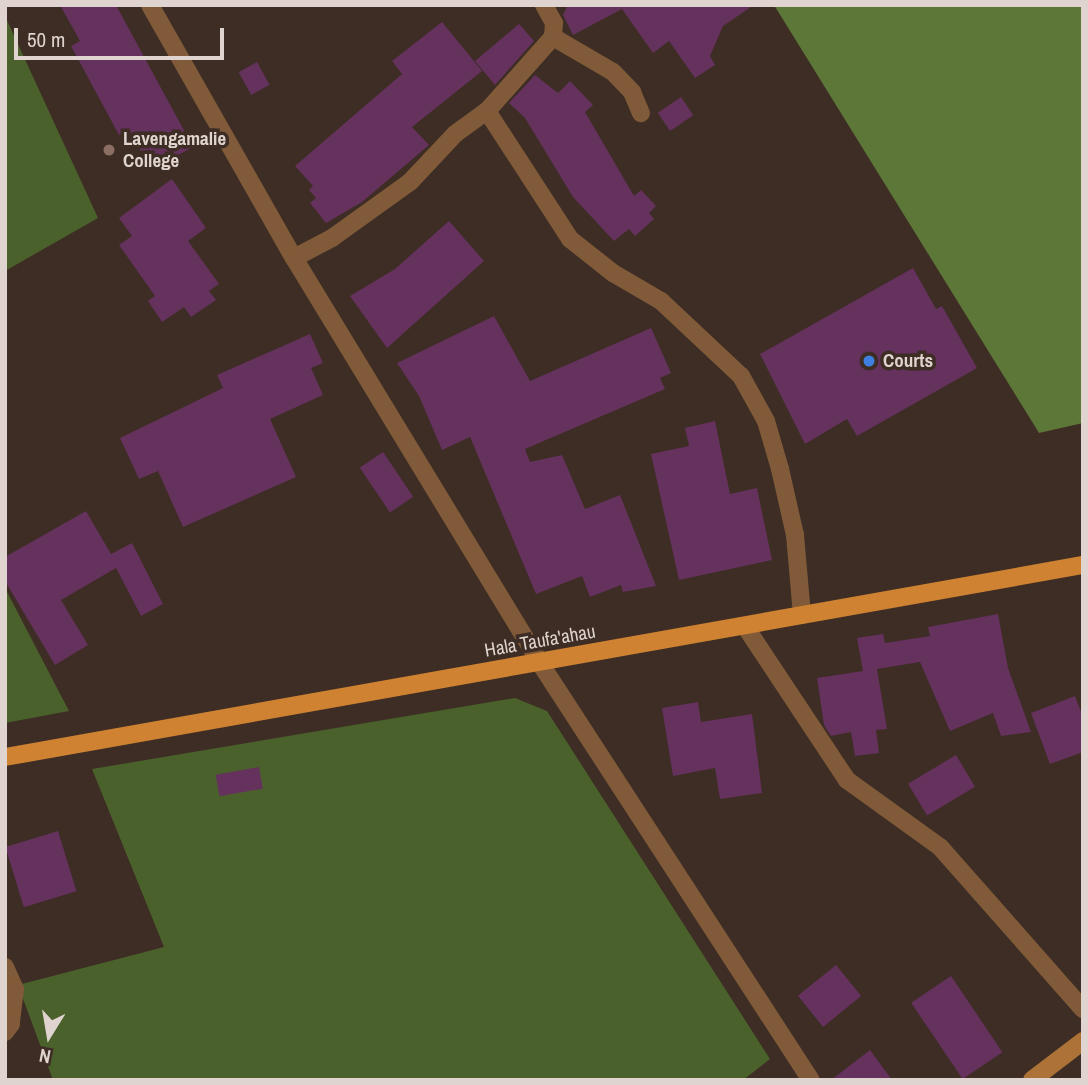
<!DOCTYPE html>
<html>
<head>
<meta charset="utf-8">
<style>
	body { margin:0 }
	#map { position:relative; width:1088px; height:1085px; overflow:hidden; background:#3d2d24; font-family:"Archivo Narrow",sans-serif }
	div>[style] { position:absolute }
	.green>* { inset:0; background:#4b612c }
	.forest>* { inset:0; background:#5c7737 }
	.building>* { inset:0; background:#65315d; transform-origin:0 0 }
	.minor>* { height:18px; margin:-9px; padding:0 9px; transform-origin:9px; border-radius:9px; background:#815b39 }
	.secondary>* { height:18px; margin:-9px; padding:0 9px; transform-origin:9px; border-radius:9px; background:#ad7237 }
	.primary>* { height:18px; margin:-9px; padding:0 9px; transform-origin:9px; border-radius:9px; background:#cf8232 }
	.dots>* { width:19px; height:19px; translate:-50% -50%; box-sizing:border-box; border:4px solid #3d2d24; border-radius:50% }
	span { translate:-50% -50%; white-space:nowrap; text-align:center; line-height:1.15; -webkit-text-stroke:7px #3d2d24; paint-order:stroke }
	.poi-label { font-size:19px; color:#dfd4cf; font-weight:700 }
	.left { translate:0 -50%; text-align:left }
	.street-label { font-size:19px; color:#dfd4cf }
	.frame { position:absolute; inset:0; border:7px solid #dfd4cf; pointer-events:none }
	.north { position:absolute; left:14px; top:1001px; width:70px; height:70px; -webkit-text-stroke:5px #3d2d24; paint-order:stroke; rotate:191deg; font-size:19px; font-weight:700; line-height:28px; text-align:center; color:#dfd4cf }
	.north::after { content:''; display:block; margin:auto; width:24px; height:32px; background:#dfd4cf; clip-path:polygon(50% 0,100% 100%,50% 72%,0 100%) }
	.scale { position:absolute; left:14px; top:28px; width:210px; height:32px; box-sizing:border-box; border:4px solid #dfd4cf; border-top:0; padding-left:9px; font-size:21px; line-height:24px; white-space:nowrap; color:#dfd4cf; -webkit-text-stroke:5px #3d2d24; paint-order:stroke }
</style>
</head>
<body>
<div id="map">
	<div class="green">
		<div style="clip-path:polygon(5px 16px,98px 218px,5px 271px)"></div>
		<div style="clip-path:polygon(5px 588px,69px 711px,5px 723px)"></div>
		<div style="clip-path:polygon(515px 698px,547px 711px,770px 1059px,743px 1080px,53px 1080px,18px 985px,164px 947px,92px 769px)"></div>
	</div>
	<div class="forest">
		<div style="clip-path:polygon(774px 5px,1083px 5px,1083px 423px,1039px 433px)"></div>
	</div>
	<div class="building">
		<div style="clip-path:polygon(60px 5px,116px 5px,193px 147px,151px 170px,129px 129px,119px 135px,71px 46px,80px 41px)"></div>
		<div style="clip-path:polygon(568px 5px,754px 5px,723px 26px,710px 56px,715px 65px,695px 78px,669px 41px,653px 53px,622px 9px,573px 35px,563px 15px)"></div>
		<div style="clip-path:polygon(442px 22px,482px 71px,412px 127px,429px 145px,362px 202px,326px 223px,310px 203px,316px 198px,309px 190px,313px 186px,295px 166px,402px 74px,392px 61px)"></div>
		<div style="clip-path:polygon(519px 24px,534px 41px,495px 85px,475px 61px)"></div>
		<div style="left:257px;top:62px;width:26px;height:21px;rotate:61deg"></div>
		<div style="clip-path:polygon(535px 75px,558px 93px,570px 81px,593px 105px,585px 112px,634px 196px,641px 190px,656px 206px,649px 213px,654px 219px,635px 236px,629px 229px,614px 241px,573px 197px,525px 118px,509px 103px)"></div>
		<div style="left:681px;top:97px;width:22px;height:28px;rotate:56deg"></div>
		<div style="clip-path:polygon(172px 179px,206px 228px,188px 241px,219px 284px,209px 291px,216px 300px,191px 317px,184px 307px,162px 322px,148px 301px,155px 296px,119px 245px,132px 236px,119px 218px)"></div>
		<div style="clip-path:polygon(449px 221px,484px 261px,387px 348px,350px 296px,395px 269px)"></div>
		<div style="clip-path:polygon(913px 268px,936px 309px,942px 306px,977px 368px,857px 436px,847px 419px,805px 444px,760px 354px)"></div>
		<div style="clip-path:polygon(494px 316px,530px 381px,651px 328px,671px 373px,660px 378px,665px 389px,525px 449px,530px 462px,562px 455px,585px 509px,620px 495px,656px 586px,623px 592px,621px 585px,590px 597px,582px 576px,536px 594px,470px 437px,442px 450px,419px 396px,397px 363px)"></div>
		<div style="clip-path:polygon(310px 334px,323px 363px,311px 368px,323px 395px,270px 419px,296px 477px,183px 527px,158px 471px,139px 479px,120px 438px,223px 388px,217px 375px)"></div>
		<div style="clip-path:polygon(715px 421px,730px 494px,757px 488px,772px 560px,679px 580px,651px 454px,689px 446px,685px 428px)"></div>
		<div style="left:383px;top:452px;width:54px;height:28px;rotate:56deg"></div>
		<div style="clip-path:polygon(86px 511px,111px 554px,132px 543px,163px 604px,141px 616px,116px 568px,61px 600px,88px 645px,55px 665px,5px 581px,5px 557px)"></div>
		<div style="clip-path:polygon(998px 614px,1008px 668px,1031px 732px,1001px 736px,993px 713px,950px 731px,920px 662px,877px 669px,887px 729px,876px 730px,879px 753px,855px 756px,851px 732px,831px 736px,824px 725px,817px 678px,863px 671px,857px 638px,883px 634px,885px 643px,930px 636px,928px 627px)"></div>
		<div style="clip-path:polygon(1075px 696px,1083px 717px,1083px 752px,1050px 764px,1031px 713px)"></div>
		<div style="clip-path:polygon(698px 702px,701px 722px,752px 714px,762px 793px,720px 799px,715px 768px,673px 776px,662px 708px)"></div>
		<div style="left:956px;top:755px;width:37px;height:56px;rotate:59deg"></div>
		<div style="left:259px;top:767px;width:22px;height:44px;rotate:80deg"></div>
		<div style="left:58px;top:831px;width:63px;height:55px;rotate:73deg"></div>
		<div style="left:836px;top:965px;width:40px;height:49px;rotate:51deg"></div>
		<div style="left:951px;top:976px;width:92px;height:48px;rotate:56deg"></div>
		<div style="clip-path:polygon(870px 1050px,892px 1080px,831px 1080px)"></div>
	</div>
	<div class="minor">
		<div style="left:150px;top:5px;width:291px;rotate:60.4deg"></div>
		<div style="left:294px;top:258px;width:474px;rotate:58.7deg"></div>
		<div style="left:540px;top:663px;width:497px;rotate:57deg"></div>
		<div style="left:553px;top:37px;width:69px;rotate:30.3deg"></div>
		<div style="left:613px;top:72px;width:28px;rotate:46deg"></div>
		<div style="left:632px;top:92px;width:23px;rotate:67deg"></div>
		<div style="left:487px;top:111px;width:153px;rotate:57deg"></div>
		<div style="left:570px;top:239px;width:55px;rotate:38.3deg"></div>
		<div style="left:613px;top:273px;width:56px;rotate:30.3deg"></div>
		<div style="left:661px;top:301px;width:110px;rotate:43.2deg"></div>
		<div style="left:741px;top:376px;width:51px;rotate:60.9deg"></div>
		<div style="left:766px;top:421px;width:50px;rotate:73.7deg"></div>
		<div style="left:780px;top:469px;width:68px;rotate:77.2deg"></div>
		<div style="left:795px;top:535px;width:80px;rotate:85deg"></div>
		<div style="left:294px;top:258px;width:43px;rotate:-27.8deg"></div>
		<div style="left:332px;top:238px;width:96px;rotate:-35.7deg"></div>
		<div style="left:410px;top:182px;width:66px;rotate:-46.8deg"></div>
		<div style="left:455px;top:134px;width:39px;rotate:-36deg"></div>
		<div style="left:487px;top:111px;width:99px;rotate:-48.3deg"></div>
		<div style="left:553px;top:37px;width:14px;rotate:-86deg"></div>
		<div style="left:554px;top:23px;width:21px;rotate:-119deg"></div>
		<div style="left:745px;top:626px;width:185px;rotate:56.5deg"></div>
		<div style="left:847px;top:780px;width:115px;rotate:35.8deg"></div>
		<div style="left:940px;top:847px;width:216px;rotate:48.6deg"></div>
		<div style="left:5px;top:967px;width:24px;rotate:66deg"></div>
		<div style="left:15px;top:989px;width:35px;rotate:97deg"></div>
		<div style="left:11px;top:1024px;width:10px;rotate:127deg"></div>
	</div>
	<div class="secondary">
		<div style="left:1032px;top:1080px;width:64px;rotate:-37.4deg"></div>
	</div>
	<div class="primary">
		<div style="left:5px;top:757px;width:1095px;rotate:-10.1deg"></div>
	</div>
	<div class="dots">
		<div style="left:109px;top:150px;background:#8d6e63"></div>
		<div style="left:869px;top:361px;background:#3f7fe0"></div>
	</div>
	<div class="poi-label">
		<span class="left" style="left:123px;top:150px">Lavengamalie<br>College</span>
		<span class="left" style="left:883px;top:361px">Courts</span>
	</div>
	<div class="street-label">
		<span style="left:540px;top:641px;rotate:-10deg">Hala Taufa'ahau</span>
	</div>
	<div class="frame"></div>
	<div class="north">N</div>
	<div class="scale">50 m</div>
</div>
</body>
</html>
